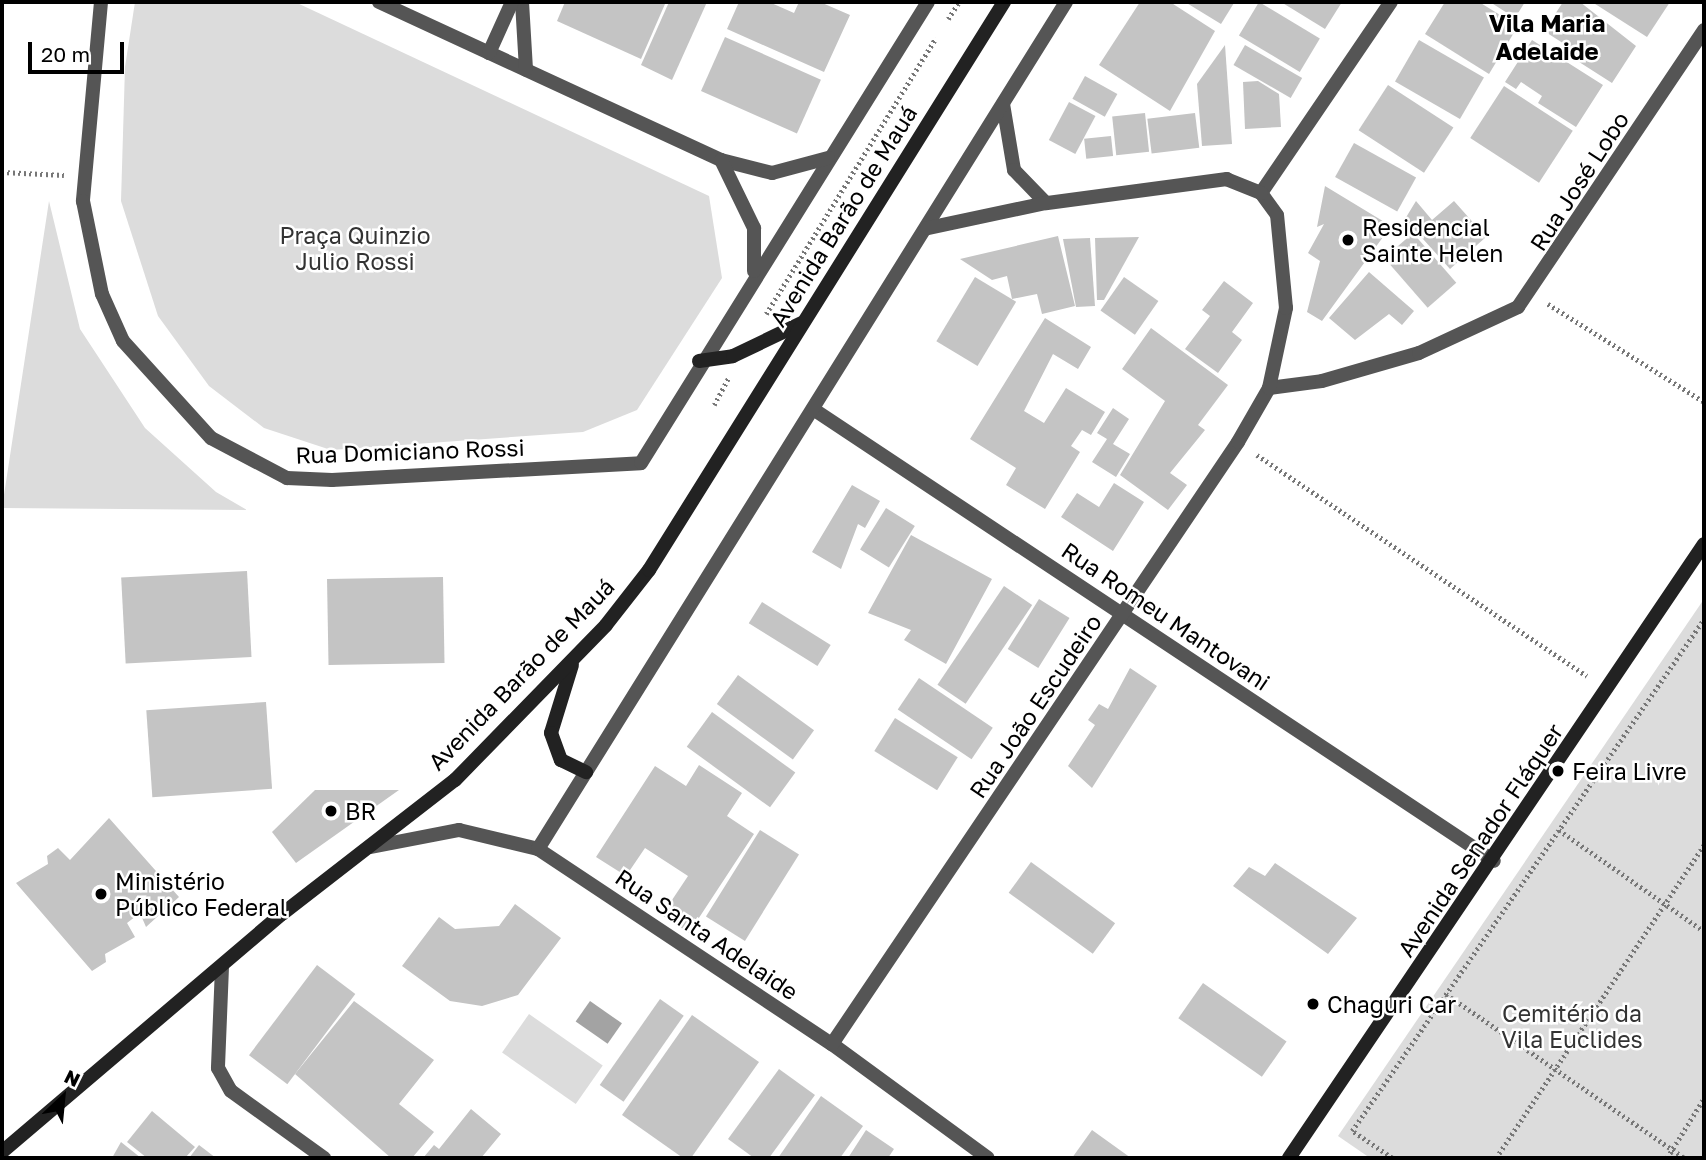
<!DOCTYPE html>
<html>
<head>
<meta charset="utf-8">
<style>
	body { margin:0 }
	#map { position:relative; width:1706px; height:1160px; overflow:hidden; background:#fff; font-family:"Golos Text",sans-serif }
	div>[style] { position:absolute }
	.green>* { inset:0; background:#dcdcdc; transform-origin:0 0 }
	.water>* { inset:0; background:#a3a3a3; transform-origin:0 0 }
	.building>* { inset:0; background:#c4c4c4; transform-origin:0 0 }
	.path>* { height:4.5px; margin-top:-2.25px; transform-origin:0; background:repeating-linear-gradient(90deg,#777 0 2px,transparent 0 5.5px) }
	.street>* { height:14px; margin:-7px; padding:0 7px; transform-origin:7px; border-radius:7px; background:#555 }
	.secondary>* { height:14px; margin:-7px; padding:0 7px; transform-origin:7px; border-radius:7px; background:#222 }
	.dots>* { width:19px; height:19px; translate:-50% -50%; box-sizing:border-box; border:4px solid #fff; border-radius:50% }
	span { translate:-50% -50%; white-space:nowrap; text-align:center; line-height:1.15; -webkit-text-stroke:5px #fff; paint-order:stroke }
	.street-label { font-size:23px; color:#000 }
	.poi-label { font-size:23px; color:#000 }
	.left { translate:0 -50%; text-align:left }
	.park-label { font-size:23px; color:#333 }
	.neighbourhood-label { font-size:24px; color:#000; font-weight:700 }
	.frame { position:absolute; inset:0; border:4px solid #000; pointer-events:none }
	.north { position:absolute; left:28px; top:1062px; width:70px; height:70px; -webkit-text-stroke:5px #fff; paint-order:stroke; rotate:26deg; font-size:19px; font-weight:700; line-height:28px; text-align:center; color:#000 }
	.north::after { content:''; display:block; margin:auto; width:24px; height:32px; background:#000; clip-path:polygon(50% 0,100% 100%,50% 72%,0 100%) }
	.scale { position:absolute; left:28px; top:42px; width:96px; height:32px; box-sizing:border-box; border:4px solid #000; border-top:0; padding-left:9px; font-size:21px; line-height:24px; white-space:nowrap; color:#000; -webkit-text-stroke:5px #fff; paint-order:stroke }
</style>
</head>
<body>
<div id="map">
	<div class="green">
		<div style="clip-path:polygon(135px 2px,295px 2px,709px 196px,722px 278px,637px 410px,583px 432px,331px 450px,264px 428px,209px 386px,158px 316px,121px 201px,125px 67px)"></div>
		<div style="clip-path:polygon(49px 201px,80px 329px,145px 428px,216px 492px,247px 510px,2px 508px)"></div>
		<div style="clip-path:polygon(1704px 599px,1704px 1158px,1370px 1158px,1338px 1136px)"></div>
		<div style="left:529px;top:1014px;width:90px;height:47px;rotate:35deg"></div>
	</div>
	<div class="water">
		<div style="left:590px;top:1001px;width:39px;height:25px;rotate:35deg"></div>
	</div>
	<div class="building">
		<div style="clip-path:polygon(565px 2px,660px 2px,665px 4px,641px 59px,557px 21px)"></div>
		<div style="clip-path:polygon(669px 2px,707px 2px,672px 80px,641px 65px)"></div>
		<div style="clip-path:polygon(739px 2px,769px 2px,794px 13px,799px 2px,820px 2px,850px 15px,824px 72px,727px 29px)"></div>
		<div style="clip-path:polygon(1140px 2px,1170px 2px,1215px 31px,1170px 111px,1099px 65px)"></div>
		<div style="clip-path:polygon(1185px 2px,1231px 2px,1234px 3px,1221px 24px)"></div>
		<div style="left:1259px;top:2px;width:71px;height:39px;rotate:31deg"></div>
		<div style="clip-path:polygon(1281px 2px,1342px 2px,1325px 29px)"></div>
		<div style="clip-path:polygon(1445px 2px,1479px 2px,1518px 26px,1489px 74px,1425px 34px)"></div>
		<div style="clip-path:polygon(1490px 2px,1525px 2px,1515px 18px)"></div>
		<div style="clip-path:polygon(1563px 2px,1580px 2px,1636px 46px,1612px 83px,1565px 53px,1569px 47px,1544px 31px)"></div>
		<div style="clip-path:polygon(1592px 2px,1670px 2px,1647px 37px)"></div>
		<div style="left:725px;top:37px;width:105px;height:59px;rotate:24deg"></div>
		<div style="left:1419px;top:40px;width:75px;height:48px;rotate:30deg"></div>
		<div style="clip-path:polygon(1532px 40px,1603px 85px,1576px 127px,1538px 103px,1542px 96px,1521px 82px,1516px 89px,1505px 82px)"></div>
		<div style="clip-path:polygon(1225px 45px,1232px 144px,1202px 146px,1197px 84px)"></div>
		<div style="left:1245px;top:45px;width:66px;height:23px;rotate:30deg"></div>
		<div style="left:1085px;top:76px;width:37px;height:26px;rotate:29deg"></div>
		<div style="clip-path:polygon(1258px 81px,1279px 94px,1281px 127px,1245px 129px,1243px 82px)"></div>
		<div style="left:1388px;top:85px;width:78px;height:54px;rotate:33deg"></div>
		<div style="left:1504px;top:86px;width:82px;height:62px;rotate:33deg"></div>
		<div style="left:1069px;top:102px;width:30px;height:43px;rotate:28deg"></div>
		<div style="left:1145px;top:113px;width:39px;height:33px;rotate:84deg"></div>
		<div style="left:1195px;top:113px;width:35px;height:48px;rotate:83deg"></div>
		<div style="left:1111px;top:136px;width:20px;height:27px;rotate:84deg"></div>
		<div style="left:1354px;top:143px;width:71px;height:39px;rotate:29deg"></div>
		<div style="clip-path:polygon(1325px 186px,1391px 226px,1322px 321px,1307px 312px,1320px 261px,1308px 253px,1324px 224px,1317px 227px)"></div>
		<div style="clip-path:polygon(1416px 201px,1432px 220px,1454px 201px,1486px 237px,1450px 269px,1405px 219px)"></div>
		<div style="left:1413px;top:233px;width:66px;height:38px;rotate:49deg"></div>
		<div style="clip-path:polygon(1058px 236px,1075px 306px,1042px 314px,1037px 294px,1012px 299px,1007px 276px,992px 280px,960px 259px)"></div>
		<div style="clip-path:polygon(1139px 237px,1104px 300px,1097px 300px,1095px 238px)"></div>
		<div style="clip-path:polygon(1090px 238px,1095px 306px,1076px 307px,1063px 239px)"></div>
		<div style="clip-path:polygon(1369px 272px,1414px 311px,1402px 325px,1389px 314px,1355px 340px,1329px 318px)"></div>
		<div style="left:975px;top:277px;width:48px;height:75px;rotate:31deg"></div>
		<div style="left:1124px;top:277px;width:42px;height:41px;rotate:35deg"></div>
		<div style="clip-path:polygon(1224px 281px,1253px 303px,1232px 332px,1242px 340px,1218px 373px,1185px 349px,1210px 316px,1202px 310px)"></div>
		<div style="clip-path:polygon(1045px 318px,1091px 347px,1078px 369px,1053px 354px,1024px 411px,1044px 423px,1066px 388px,1105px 412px,1091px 435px,1082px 430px,1071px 446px,1080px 452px,1045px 509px,1006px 485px,1016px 468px,970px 439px)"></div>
		<div style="clip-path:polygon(1151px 328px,1228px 385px,1198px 425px,1205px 430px,1170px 473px,1187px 485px,1168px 510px,1120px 475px,1165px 401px,1122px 369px)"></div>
		<div style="clip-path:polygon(1113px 408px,1129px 419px,1113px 444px,1130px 454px,1116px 477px,1092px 462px,1107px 439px,1097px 433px)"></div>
		<div style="clip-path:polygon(1114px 483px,1144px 502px,1113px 551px,1061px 517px,1077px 493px,1099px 507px)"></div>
		<div style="clip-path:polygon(852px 485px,880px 501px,865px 528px,858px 524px,841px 569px,812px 552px)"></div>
		<div style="left:886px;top:508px;width:34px;height:49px;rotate:32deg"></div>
		<div style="clip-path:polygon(911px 535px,992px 579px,946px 664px,904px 640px,911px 630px,868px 613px)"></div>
		<div style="left:247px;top:571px;width:86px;height:126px;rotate:87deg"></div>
		<div style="left:443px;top:577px;width:86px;height:116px;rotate:89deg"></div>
		<div style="left:1004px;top:586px;width:34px;height:119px;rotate:34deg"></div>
		<div style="left:1039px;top:599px;width:36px;height:59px;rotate:32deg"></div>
		<div style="left:762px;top:602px;width:81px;height:25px;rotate:32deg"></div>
		<div style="clip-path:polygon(1130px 668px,1157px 686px,1092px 788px,1068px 766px,1095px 725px,1088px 720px,1099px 704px,1108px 709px)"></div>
		<div style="left:738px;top:675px;width:94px;height:36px;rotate:36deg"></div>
		<div style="left:919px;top:678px;width:89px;height:38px;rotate:34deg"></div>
		<div style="left:266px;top:702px;width:87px;height:120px;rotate:86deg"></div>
		<div style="left:712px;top:712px;width:103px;height:43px;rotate:36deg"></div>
		<div style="left:895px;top:718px;width:74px;height:39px;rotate:32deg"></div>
		<div style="clip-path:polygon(699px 765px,742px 793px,727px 816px,754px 834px,689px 933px,662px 915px,688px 876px,645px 848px,626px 876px,596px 857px,655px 766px,686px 786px)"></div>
		<div style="clip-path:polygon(315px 790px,399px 790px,296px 863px,272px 832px)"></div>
		<div style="clip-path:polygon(109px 818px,179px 897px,146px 927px,140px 913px,127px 923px,135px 937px,105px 954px,106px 962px,92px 971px,16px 883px,48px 864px,47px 856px,58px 848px,70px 860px)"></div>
		<div style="left:760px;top:830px;width:46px;height:102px;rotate:32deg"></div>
		<div style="left:1031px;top:862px;width:104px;height:38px;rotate:36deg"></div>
		<div style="clip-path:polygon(1275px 863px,1357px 918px,1328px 954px,1233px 886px,1249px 867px,1265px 876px)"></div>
		<div style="clip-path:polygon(515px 904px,561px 938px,518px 995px,482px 1006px,450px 1001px,402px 966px,439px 917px,455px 929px,499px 926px)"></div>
		<div style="left:317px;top:965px;width:48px;height:113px;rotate:37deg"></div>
		<div style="left:1203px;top:983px;width:102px;height:43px;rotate:35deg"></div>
		<div style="left:660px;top:999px;width:29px;height:105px;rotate:35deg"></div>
		<div style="clip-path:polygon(354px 1001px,434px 1060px,399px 1104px,434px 1132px,412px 1158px,391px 1158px,295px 1074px)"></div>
		<div style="clip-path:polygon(692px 1015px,759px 1062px,691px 1158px,683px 1158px,622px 1115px)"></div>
		<div style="clip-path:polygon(779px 1069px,815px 1095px,769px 1158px,754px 1158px,728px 1139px)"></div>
		<div style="clip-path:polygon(821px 1096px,863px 1126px,840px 1158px,778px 1158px)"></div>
		<div style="clip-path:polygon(471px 1109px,501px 1134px,481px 1158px,423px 1158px,434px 1145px,439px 1149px)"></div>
		<div style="clip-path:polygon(152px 1111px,195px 1147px,185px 1158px,147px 1158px,127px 1142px)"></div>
		<div style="clip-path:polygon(866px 1130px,894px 1149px,888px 1158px,848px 1158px)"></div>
		<div style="clip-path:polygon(1092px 1130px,1131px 1158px,1072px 1158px)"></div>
		<div style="clip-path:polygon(121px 1142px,141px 1158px,112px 1158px)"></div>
		<div style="clip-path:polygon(199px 1145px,216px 1158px,189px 1158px)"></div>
	</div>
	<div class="path">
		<div style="left:948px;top:19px;width:20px;rotate:-57deg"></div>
		<div style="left:2px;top:172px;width:62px;rotate:2.8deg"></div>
		<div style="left:1548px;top:304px;width:184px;rotate:32.1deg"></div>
		<div style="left:766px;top:314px;width:324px;rotate:-58.4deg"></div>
		<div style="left:714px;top:405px;width:30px;rotate:-62deg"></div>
		<div style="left:1257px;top:455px;width:397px;rotate:33.8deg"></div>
		<div style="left:1559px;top:830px;width:177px;rotate:34.9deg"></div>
		<div style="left:1446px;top:994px;width:290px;rotate:34.5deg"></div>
		<div style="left:1392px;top:1158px;width:48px;rotate:-146deg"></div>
		<div style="left:1352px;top:1131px;width:621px;rotate:-55.49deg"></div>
		<div style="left:1496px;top:1158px;width:376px;rotate:-56.4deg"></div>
		<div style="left:1667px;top:1158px;width:70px;rotate:-58.3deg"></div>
	</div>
	<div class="street">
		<div style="left:101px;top:2px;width:200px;rotate:95.2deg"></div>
		<div style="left:83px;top:201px;width:95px;rotate:78.5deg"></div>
		<div style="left:102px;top:294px;width:51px;rotate:65.9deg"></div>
		<div style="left:123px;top:341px;width:131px;rotate:47.8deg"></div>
		<div style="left:211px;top:438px;width:86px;rotate:27.8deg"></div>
		<div style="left:287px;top:478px;width:45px;rotate:2.5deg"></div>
		<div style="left:332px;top:480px;width:309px;rotate:-3.1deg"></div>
		<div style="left:641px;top:463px;width:543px;rotate:-58.1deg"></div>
		<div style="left:379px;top:2px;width:377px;rotate:24.8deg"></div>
		<div style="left:721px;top:160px;width:53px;rotate:14.3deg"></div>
		<div style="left:772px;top:173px;width:58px;rotate:-15deg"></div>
		<div style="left:522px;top:2px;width:68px;rotate:86.6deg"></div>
		<div style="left:489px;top:53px;width:56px;rotate:-65.7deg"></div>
		<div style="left:1003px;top:104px;width:67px;rotate:80.5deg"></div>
		<div style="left:1014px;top:170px;width:46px;rotate:45.9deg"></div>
		<div style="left:721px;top:160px;width:76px;rotate:64.1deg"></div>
		<div style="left:754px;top:228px;width:43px;rotate:90deg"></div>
		<div style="left:1261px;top:193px;width:231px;rotate:-55.8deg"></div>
		<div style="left:1269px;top:388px;width:53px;rotate:-7.5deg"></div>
		<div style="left:1322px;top:381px;width:101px;rotate:-16.1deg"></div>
		<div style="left:1419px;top:353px;width:109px;rotate:-24.9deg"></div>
		<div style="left:1518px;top:307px;width:334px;rotate:-56.1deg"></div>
		<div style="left:813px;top:409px;width:817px;rotate:33.57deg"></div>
		<div style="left:371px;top:847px;width:90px;rotate:-10.9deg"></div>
		<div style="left:459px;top:830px;width:81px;rotate:13.5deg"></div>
		<div style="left:538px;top:849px;width:353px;rotate:33.6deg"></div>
		<div style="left:832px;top:1044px;width:193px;rotate:36.2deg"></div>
		<div style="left:538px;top:849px;width:998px;rotate:-58.06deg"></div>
		<div style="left:222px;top:967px;width:101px;rotate:92.3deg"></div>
		<div style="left:218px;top:1068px;width:26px;rotate:61deg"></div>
		<div style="left:231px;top:1091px;width:115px;rotate:35.8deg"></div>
		<div style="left:832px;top:1044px;width:726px;rotate:-56deg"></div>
		<div style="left:1238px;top:442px;width:62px;rotate:-60.1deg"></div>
		<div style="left:1269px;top:388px;width:82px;rotate:-78deg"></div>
		<div style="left:1286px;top:308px;width:93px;rotate:-95.5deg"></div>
		<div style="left:1277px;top:215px;width:27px;rotate:-126deg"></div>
		<div style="left:1261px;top:193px;width:37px;rotate:-158deg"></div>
		<div style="left:1227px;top:179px;width:183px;rotate:172.4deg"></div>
		<div style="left:1046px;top:203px;width:121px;rotate:168deg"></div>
	</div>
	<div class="secondary">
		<div style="left:699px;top:361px;width:34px;rotate:-8deg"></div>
		<div style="left:733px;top:356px;width:76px;rotate:-25.6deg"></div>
		<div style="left:572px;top:665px;width:71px;rotate:107.2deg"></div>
		<div style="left:551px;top:733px;width:29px;rotate:70deg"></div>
		<div style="left:561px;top:760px;width:28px;rotate:26deg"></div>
		<div style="left:2px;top:1152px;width:367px;rotate:-40.4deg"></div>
		<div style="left:282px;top:914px;width:219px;rotate:-37.8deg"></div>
		<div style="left:455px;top:780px;width:216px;rotate:-45.7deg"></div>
		<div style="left:606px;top:625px;width:70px;rotate:-52deg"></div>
		<div style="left:649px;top:570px;width:670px;rotate:-57.99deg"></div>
		<div style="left:1289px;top:1158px;width:741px;rotate:-55.95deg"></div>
	</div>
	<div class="dots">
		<div style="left:1348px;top:240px;background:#000"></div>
		<div style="left:1558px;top:771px;background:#000"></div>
		<div style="left:331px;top:811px;background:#000"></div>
		<div style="left:101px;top:894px;background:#000"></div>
		<div style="left:1313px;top:1004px;background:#000"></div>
	</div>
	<div class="street-label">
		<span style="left:1579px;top:181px;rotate:-57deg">Rua José Lobo</span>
		<span style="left:843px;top:216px;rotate:-58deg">Avenida Barão de Mauá</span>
		<span style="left:410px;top:451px;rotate:-2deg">Rua Domiciano Rossi</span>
		<span style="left:1166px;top:616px;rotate:34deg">Rua Romeu Mantovani</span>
		<span style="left:521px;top:674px;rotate:-46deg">Avenida Barão de Mauá</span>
		<span style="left:1035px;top:706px;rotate:-56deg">Rua João Escudeiro</span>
		<span style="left:1480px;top:840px;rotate:-56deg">Avenida Senador Fláquer</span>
		<span style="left:707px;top:934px;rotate:34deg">Rua Santa Adelaide</span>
	</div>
	<div class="poi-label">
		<span class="left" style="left:1362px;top:240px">Residencial<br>Sainte Helen</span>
		<span class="left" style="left:1572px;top:771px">Feira Livre</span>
		<span class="left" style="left:345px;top:811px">BR</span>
		<span class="left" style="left:115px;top:894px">Ministério<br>Público Federal</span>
		<span class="left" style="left:1327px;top:1004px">Chaguri Car</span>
	</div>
	<div class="park-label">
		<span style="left:355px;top:248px">Praça Quinzio<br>Julio Rossi</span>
		<span style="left:1572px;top:1026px">Cemitério da<br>Vila Euclides</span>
	</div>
	<div class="neighbourhood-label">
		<span style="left:1547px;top:37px">Vila Maria<br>Adelaide</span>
	</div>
	<div class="frame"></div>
	<div class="north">N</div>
	<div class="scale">20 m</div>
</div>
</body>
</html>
